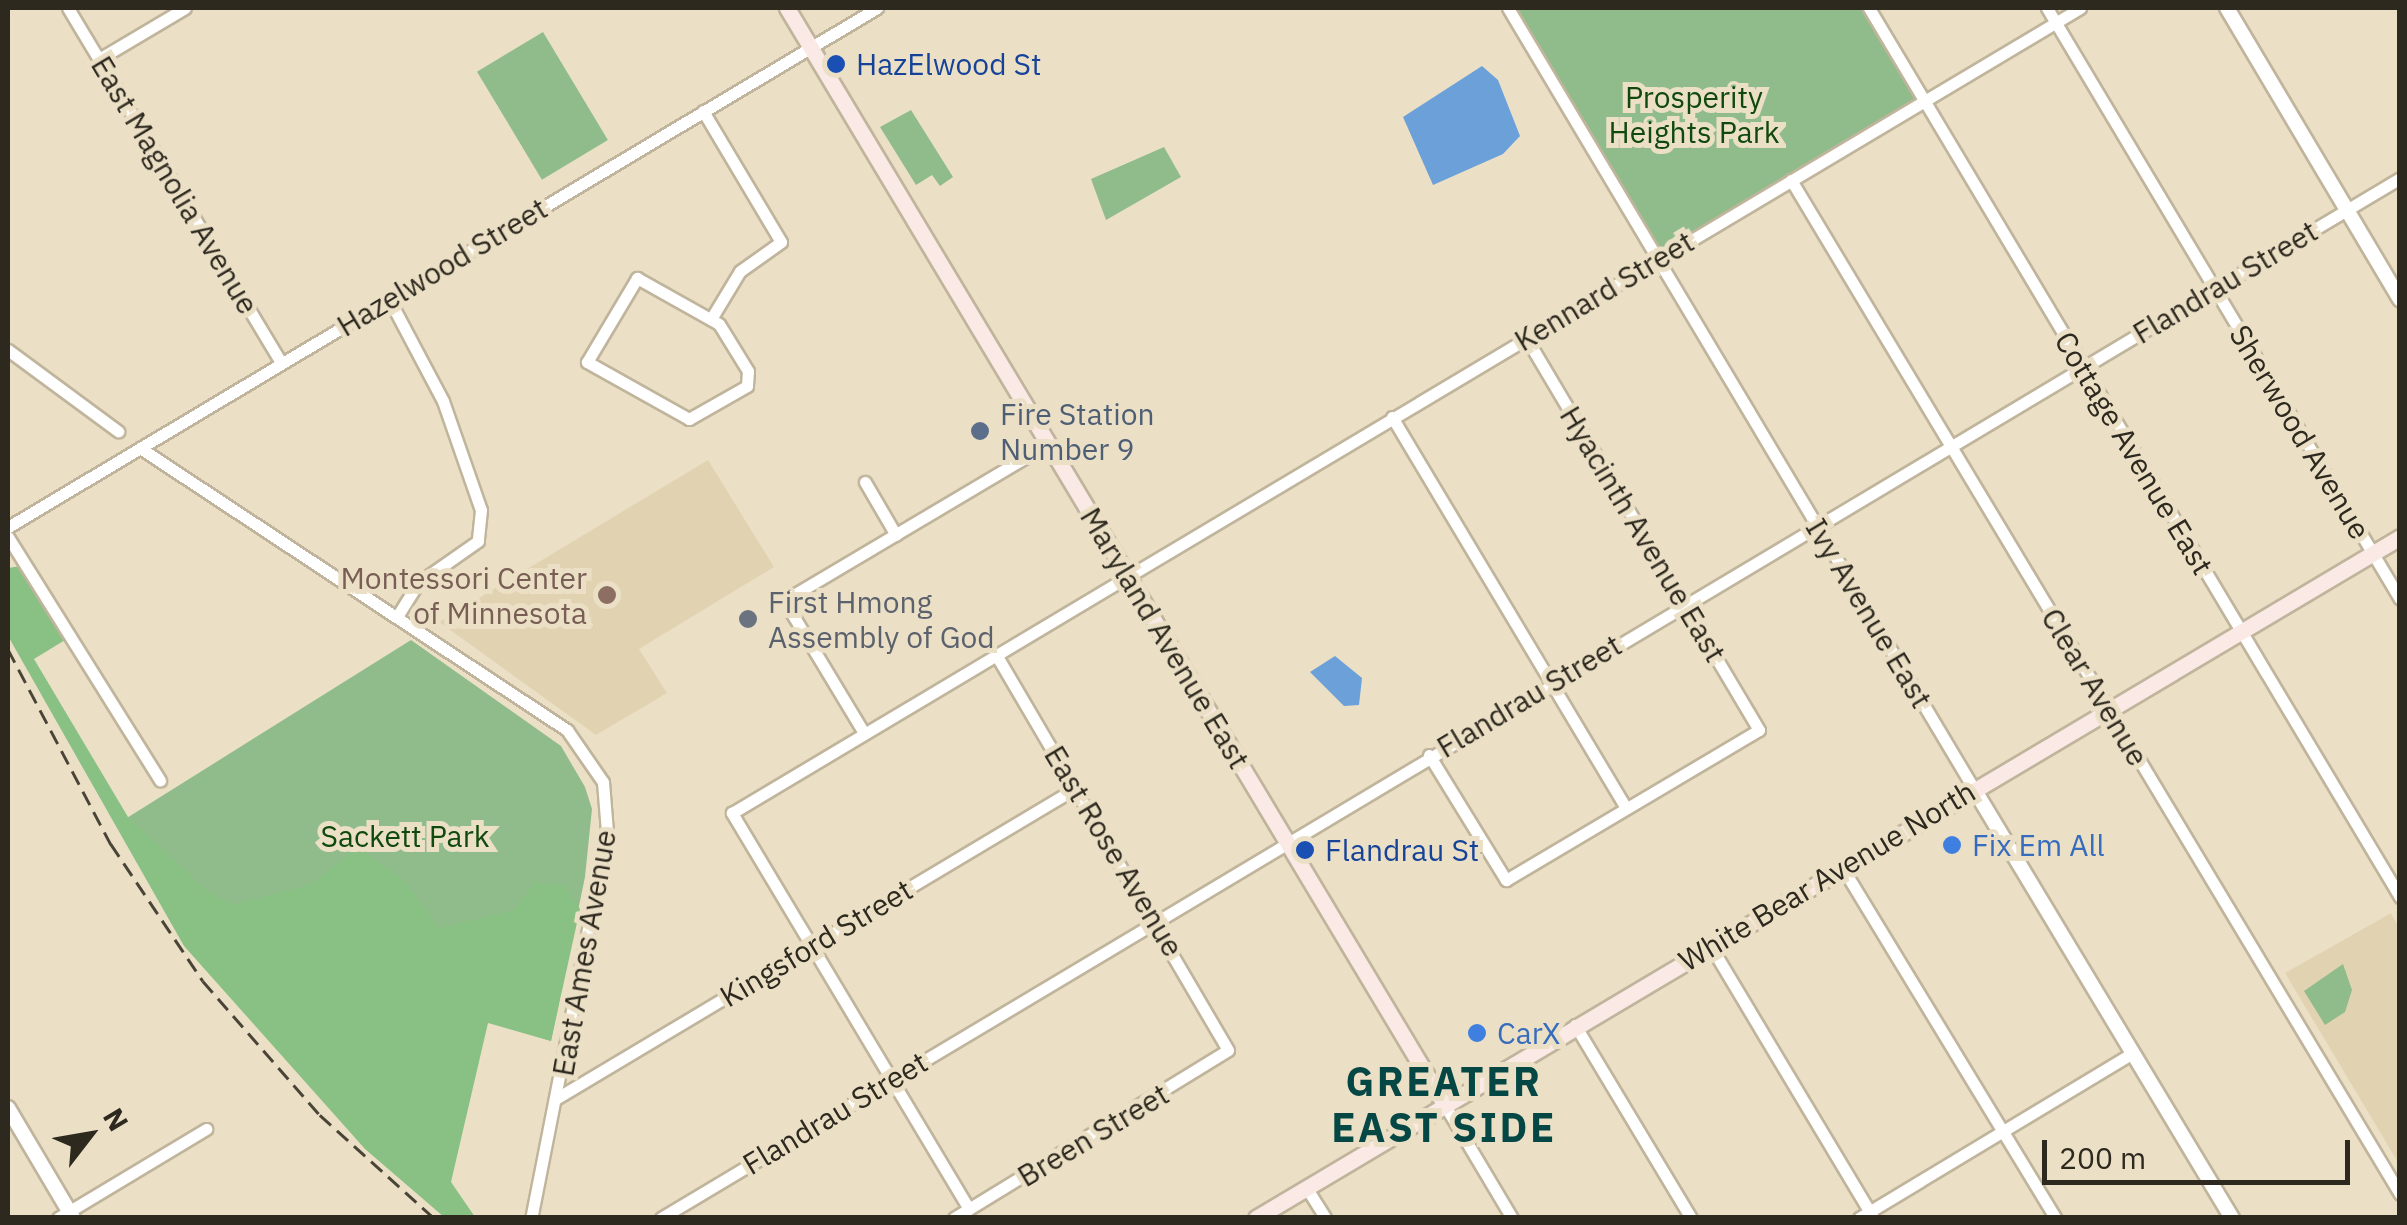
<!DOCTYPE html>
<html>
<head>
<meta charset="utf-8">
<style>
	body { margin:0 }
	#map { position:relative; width:2407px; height:1225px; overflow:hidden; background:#ebe0c6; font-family:"IBM Plex Sans",sans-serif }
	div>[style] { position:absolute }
	.built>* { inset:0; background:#e1d3b2 }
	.green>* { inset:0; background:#90bc8c; transform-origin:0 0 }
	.forest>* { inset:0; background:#89c084 }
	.water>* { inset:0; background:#6ba0d9 }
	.roads { filter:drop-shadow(2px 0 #c0b59c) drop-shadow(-2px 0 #c0b59c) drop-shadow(0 2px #c0b59c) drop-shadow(0 -2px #c0b59c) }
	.minor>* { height:11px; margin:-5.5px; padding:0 5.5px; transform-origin:5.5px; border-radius:5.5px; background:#fff }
	.tertiary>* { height:14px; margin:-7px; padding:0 7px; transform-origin:7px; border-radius:7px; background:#fff }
	.secondary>* { height:15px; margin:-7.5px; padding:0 7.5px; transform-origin:7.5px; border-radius:7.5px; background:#fbe9e5 }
	.rail>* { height:2.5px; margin-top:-1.25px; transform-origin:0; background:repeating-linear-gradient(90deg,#4a4437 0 15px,transparent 0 23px) }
	.dots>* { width:28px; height:28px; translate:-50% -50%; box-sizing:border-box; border:5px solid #ebe0c6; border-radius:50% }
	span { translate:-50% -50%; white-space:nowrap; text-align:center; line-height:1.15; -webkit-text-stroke:10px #ebe0c6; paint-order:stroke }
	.transit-label { font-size:30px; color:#164399 }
	.left { translate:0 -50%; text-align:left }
	.park-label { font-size:30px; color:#10490e }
	.street-label { font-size:30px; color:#2e291f }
	.service-label { font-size:30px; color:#4e5e75 }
	.education-label { font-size:30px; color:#785e54 }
	.right { translate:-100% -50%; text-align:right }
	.worship-label { font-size:30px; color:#5b616d }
	.shop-label { font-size:30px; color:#366cbe }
	.district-label { font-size:40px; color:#044744; font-weight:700; letter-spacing:2.5px }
	.frame { position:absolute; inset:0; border:10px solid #2e291f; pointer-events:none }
	.north { position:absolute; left:40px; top:1085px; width:100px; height:100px; -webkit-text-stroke:8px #ebe0c6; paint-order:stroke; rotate:59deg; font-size:28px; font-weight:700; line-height:40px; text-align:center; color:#2e291f }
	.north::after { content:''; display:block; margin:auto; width:35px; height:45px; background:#2e291f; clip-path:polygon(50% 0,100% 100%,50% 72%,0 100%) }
	.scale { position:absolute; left:2042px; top:1140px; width:308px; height:45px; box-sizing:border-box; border:5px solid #2e291f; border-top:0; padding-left:12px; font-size:30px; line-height:35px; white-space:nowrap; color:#2e291f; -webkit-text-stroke:8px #ebe0c6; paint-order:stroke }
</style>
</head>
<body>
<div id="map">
	<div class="built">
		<div style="clip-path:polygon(708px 460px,774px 567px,639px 649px,667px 693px,596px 735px,439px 622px)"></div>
		<div style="clip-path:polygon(2391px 913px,2399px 928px,2399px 1164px,2285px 973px)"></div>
	</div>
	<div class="green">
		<div style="clip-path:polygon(1508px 8px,1864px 8px,1919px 104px,1658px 259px)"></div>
		<div style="left:543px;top:32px;width:126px;height:77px;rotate:59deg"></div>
		<div style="clip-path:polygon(911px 110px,953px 177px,940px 186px,932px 175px,916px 185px,880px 127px)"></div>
		<div style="clip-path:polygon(1164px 147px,1181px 177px,1106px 220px,1091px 179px)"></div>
		<div style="clip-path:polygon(411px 640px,561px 746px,585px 787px,592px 809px,585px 877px,551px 1041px,417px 1000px,302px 1069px,122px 821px)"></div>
		<div style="clip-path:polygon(2343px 964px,2352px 990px,2345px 1012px,2325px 1025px,2304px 991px)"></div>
	</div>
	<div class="forest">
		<div style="clip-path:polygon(21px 566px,65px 640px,34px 659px,128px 817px,204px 888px,232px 905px,312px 884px,357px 847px,404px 880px,439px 928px,514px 910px,535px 882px,564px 886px,580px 909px,551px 1041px,488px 1023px,451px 1182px,475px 1217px,444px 1217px,365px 1149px,184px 946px,8px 636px,8px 568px)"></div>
	</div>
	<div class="water">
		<div style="clip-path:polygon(1482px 66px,1498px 80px,1520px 136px,1503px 154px,1433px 185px,1403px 117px)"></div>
		<div style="clip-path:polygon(1335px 656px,1362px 678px,1359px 705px,1344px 706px,1310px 672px)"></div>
	</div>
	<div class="roads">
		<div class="minor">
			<div style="left:68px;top:8px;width:414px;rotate:59deg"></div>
			<div style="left:1508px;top:8px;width:909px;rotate:59.18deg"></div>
			<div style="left:1869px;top:8px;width:1036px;rotate:59.15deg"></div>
			<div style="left:2047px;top:8px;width:688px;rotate:59.15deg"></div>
			<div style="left:99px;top:59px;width:100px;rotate:-30.7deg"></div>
			<div style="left:703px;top:111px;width:152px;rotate:59.2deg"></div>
			<div style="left:781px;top:242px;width:50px;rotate:144.7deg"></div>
			<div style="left:740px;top:271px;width:56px;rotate:121.1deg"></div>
			<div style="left:1791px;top:180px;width:1183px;rotate:59.01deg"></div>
			<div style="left:637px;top:278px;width:94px;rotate:29.3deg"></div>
			<div style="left:719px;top:324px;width:55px;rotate:58.3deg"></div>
			<div style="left:748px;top:371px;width:15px;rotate:94deg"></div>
			<div style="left:747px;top:386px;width:67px;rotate:150.4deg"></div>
			<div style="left:689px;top:419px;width:117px;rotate:-150.8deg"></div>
			<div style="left:587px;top:362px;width:98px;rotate:-59.2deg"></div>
			<div style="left:389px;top:299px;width:115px;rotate:62.1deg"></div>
			<div style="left:443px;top:401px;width:115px;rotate:70.8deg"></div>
			<div style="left:481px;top:510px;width:31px;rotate:96deg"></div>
			<div style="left:478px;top:541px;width:73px;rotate:145deg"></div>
			<div style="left:418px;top:583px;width:39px;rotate:122deg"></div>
			<div style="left:8px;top:350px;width:137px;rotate:36.4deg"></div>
			<div style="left:1392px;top:417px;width:456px;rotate:59.1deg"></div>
			<div style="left:140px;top:448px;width:512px;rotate:33.44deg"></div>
			<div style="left:567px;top:730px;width:63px;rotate:55.3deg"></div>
			<div style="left:603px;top:782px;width:50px;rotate:85.4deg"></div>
			<div style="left:607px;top:832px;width:393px;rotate:101.1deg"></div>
			<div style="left:865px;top:482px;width:61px;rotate:59.7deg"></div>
			<div style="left:8px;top:527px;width:1012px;rotate:-30.85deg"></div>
			<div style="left:8px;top:537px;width:287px;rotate:58deg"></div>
			<div style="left:864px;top:733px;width:141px;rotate:-121.1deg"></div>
			<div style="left:791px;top:612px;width:16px;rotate:-86deg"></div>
			<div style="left:792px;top:596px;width:298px;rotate:-30.7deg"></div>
			<div style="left:1429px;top:755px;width:147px;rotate:58.4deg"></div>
			<div style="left:1506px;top:880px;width:294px;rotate:-30.7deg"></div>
			<div style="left:1759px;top:730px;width:456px;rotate:-120.7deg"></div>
			<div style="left:1842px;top:867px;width:411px;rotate:58.7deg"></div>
			<div style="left:1710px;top:945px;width:316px;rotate:59.1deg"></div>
			<div style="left:1575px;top:1025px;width:225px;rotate:59deg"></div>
			<div style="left:557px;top:1098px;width:605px;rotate:-30.85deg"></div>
			<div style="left:1444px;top:1104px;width:133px;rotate:59.2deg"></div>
			<div style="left:1306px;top:1187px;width:36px;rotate:58deg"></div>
			<div style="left:969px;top:1209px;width:462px;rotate:-120.9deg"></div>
			<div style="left:732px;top:813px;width:1570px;rotate:-30.84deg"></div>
			<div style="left:58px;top:1218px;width:173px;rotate:-31deg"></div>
			<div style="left:661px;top:1218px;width:2026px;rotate:-30.88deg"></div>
			<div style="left:954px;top:1218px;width:321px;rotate:-31.5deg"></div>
			<div style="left:1228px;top:1050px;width:459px;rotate:-120.4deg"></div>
			<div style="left:1859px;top:1218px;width:319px;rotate:-31.1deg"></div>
		</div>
		<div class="tertiary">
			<div style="left:2227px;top:8px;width:339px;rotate:59.3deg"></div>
			<div style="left:1974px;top:789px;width:501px;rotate:58.98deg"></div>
			<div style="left:8px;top:1108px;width:128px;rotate:59.4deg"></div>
		</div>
		<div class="secondary">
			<div style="left:787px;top:8px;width:1278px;rotate:59.06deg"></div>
			<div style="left:1256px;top:1218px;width:1331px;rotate:-30.76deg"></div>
		</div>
	</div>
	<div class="rail">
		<div style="left:8px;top:649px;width:221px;rotate:62.2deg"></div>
		<div style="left:111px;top:844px;width:165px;rotate:56.1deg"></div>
		<div style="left:203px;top:981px;width:178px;rotate:48.9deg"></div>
		<div style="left:320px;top:1115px;width:154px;rotate:42.1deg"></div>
	</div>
	<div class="dots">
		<div style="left:836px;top:64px;background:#1a4fb4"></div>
		<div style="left:980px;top:431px;background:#5c6f8a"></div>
		<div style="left:607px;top:595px;background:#8d6e63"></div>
		<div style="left:748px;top:619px;background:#6b7280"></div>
		<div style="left:1952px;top:845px;background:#3f7fe0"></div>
		<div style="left:1305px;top:850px;background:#1a4fb4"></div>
		<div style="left:1477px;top:1033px;background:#3f7fe0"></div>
	</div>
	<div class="transit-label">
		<span class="left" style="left:856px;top:64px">HazElwood St</span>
		<span class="left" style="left:1325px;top:850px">Flandrau St</span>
	</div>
	<div class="park-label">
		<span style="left:1694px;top:114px">Prosperity<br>Heights Park</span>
		<span style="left:405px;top:836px">Sackett Park</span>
	</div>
	<div class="street-label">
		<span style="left:175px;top:185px;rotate:59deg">East Magnolia Avenue</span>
		<span style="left:442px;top:267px;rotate:-31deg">Hazelwood Street</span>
		<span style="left:2225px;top:282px;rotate:-31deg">Flandrau Street</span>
		<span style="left:1604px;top:291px;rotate:-31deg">Kennard Street</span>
		<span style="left:2300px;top:432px;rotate:59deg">Sherwood Avenue</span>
		<span style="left:2134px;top:453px;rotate:59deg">Cottage Avenue East</span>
		<span style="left:1643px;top:534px;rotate:59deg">Hyacinth Avenue East</span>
		<span style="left:1869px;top:613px;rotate:59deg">Ivy Avenue East</span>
		<span style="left:1165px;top:638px;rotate:59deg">Maryland Avenue East</span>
		<span style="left:2095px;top:687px;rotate:59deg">Clear Avenue</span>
		<span style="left:1529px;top:696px;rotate:-31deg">Flandrau Street</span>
		<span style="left:1114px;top:851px;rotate:59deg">East Rose Avenue</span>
		<span style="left:1827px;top:876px;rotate:-31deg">White Bear Avenue North</span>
		<span style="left:816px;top:943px;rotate:-31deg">Kingsford Street</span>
		<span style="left:584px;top:953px;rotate:-80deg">East Ames Avenue</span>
		<span style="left:835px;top:1113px;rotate:-31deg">Flandrau Street</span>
		<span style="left:1093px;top:1135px;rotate:-31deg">Breen Street</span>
	</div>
	<div class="service-label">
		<span class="left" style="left:1000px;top:431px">Fire Station<br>Number 9</span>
	</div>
	<div class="education-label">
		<span class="right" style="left:587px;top:595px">Montessori Center<br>of Minnesota</span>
	</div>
	<div class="worship-label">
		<span class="left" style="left:768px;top:619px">First Hmong<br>Assembly of God</span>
	</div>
	<div class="shop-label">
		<span class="left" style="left:1972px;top:845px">Fix Em All</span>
		<span class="left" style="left:1497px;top:1033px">CarX</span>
	</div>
	<div class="district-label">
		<span style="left:1444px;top:1104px">GREATER<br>EAST SIDE</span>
	</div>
	<div class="frame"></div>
	<div class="north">N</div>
	<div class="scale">200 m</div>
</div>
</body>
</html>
